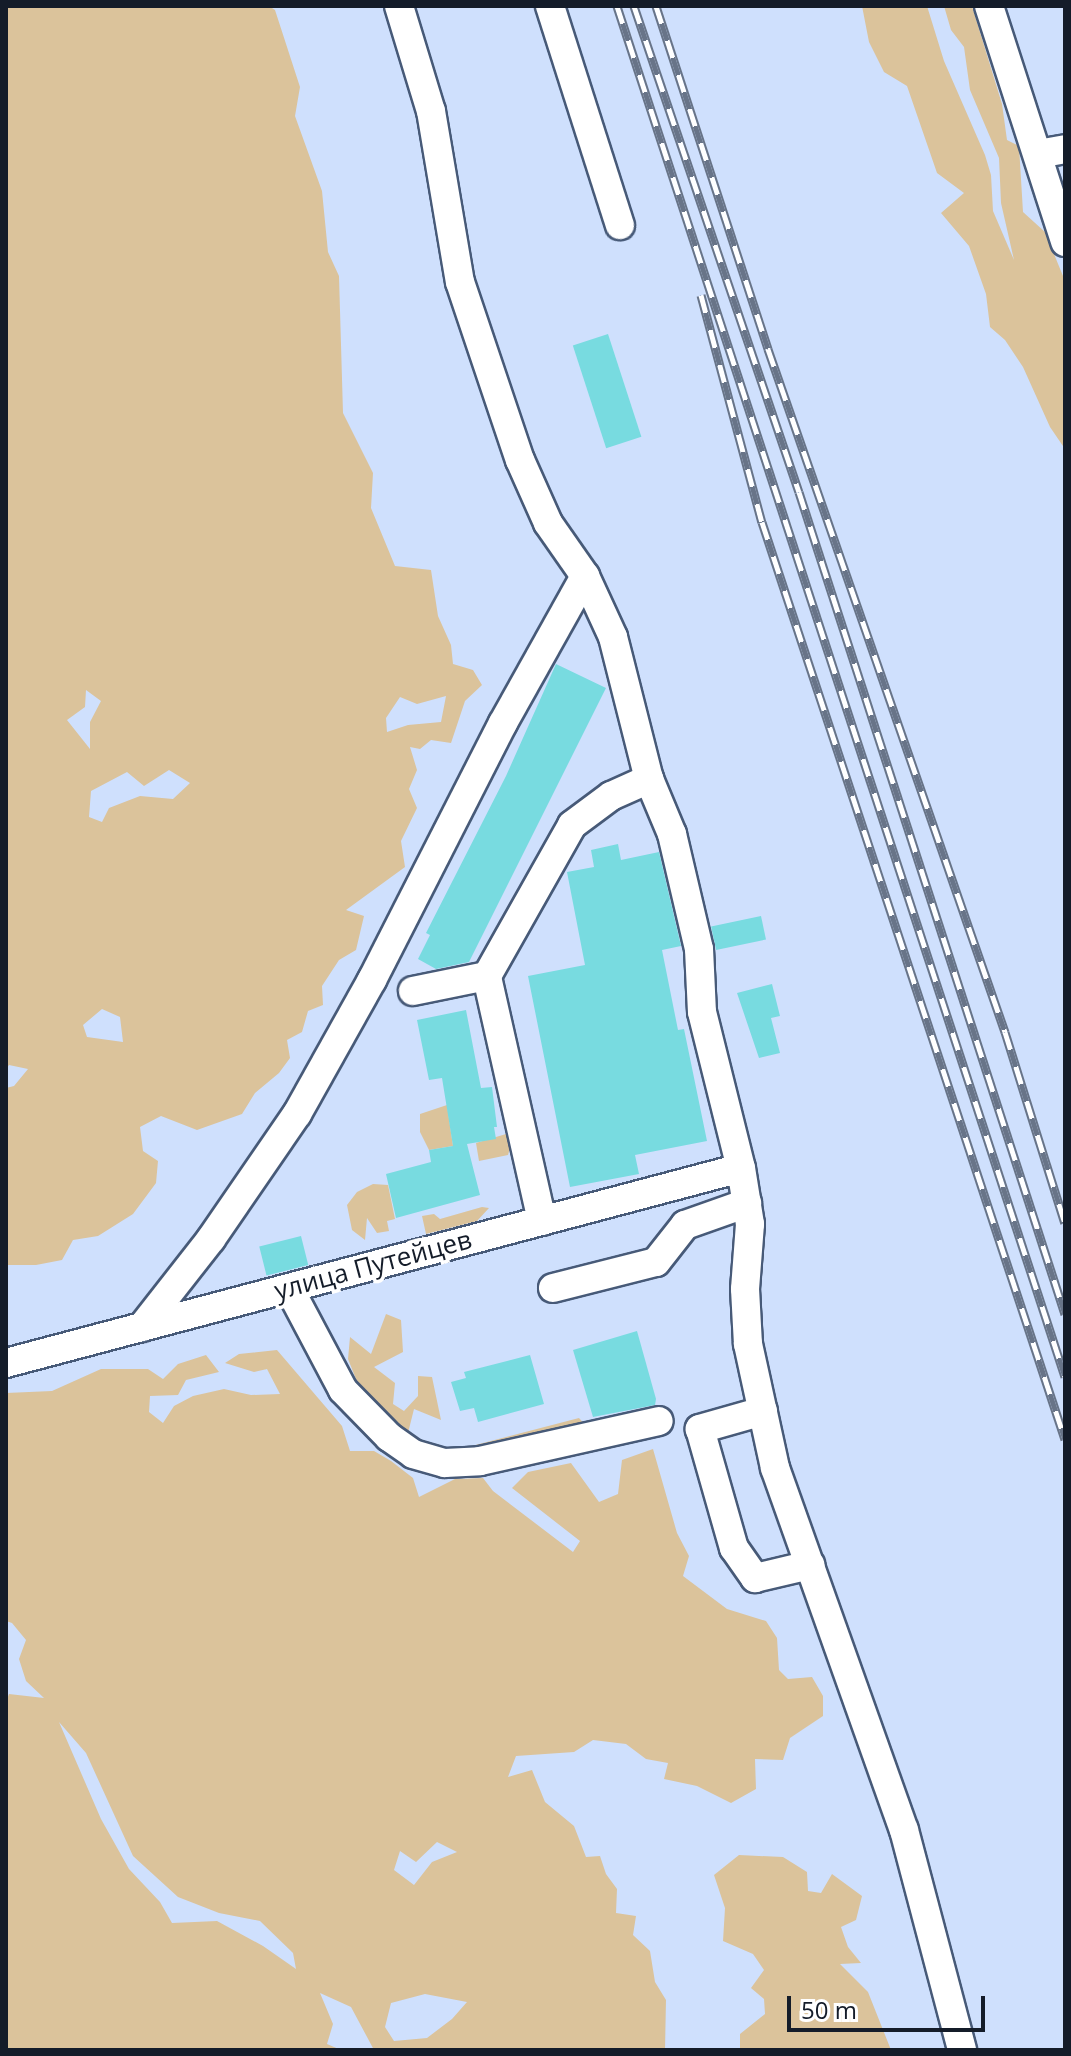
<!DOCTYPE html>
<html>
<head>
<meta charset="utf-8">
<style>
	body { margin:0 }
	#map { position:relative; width:1071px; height:2056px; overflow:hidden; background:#cfe0fd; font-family:"Open Sans",sans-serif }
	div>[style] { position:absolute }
	.green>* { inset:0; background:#dbc39b }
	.building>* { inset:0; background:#78dbe0; transform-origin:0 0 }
	.roads { filter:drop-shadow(2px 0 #475a78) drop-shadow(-2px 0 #475a78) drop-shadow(0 2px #475a78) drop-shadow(0 -2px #475a78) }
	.minor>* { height:28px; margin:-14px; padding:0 14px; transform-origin:14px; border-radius:14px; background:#fff }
	.rail>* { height:9px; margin-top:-4.5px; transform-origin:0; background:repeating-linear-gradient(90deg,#fff 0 18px,#687488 0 36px); box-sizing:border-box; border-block:2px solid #687488 }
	span { translate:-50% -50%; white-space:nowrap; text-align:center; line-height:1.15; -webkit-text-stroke:7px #fff; paint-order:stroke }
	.street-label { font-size:26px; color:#141c29 }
	.frame { position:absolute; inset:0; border:8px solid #141c29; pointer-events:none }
	.scale { position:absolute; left:787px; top:1996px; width:198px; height:36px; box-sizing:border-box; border:4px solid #141c29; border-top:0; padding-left:10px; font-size:24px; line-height:28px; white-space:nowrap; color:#141c29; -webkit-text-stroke:6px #fff; paint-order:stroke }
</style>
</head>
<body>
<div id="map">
	<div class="green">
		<div style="clip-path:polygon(evenodd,6px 6px,269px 6px,275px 10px,300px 87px,295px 116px,322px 191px,328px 252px,339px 276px,343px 413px,373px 473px,371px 508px,395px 566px,431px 570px,438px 616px,451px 645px,453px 664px,473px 670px,482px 685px,465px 701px,451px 743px,431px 740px,420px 749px,410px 747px,417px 770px,409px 789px,417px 808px,401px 841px,405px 867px,346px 910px,364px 916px,356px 950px,339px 960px,322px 986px,323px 1005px,308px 1011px,302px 1032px,287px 1040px,290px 1058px,279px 1073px,255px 1093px,242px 1114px,197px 1130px,161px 1116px,140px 1127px,143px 1151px,158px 1161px,156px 1183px,133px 1214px,98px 1236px,73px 1240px,62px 1260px,36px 1265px,6px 1265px,6px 1088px,14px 1086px,28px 1069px,9px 1065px,6px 1069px,6px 6px,86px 690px,101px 701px,90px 722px,90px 749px,67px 720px,85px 707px,86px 690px,6px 6px,446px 696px,441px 722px,408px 725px,387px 732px,386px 718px,400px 697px,417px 704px,446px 696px,6px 6px,169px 770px,190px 783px,173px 799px,140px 796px,109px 808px,102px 822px,89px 817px,91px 791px,127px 772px,144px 786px,169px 770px,6px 6px,102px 1009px,120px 1017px,123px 1042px,87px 1037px,83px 1025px,102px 1009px)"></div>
		<div style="clip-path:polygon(862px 6px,927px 6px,944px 61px,985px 155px,991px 175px,993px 211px,1014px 260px,1001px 203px,999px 158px,970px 90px,964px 47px,951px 30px,944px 6px,972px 6px,1002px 104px,1007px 140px,1019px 146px,1023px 212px,1045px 232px,1063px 276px,1065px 449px,1050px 427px,1023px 367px,1005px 340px,990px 327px,986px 294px,969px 246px,941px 213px,964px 193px,937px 173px,907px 86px,884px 72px,869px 42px)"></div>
		<div style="clip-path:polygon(447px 1105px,453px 1146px,429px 1150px,420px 1132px,420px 1114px)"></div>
		<div style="clip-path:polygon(506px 1134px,511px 1145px,508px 1155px,479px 1161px,476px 1143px)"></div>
		<div style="clip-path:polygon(373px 1184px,388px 1185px,395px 1219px,387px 1221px,389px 1231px,377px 1233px,367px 1218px,365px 1240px,352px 1230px,347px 1205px,357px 1192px)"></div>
		<div style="clip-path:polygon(482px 1207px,489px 1208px,477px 1221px,426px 1234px,422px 1216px,434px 1214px,440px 1219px)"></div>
		<div style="clip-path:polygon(386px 1314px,401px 1320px,403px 1352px,374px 1367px,395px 1383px,393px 1404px,404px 1411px,418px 1396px,418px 1376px,432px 1377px,441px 1420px,414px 1409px,408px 1433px,384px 1421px,360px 1389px,348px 1359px,350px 1337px,371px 1354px)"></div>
		<div style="clip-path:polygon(evenodd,277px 1350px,342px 1426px,350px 1451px,374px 1451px,391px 1461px,413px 1478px,419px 1497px,455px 1479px,483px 1478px,493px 1491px,573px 1552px,580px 1541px,512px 1488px,528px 1472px,571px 1463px,599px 1502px,618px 1494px,622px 1460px,653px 1449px,677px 1533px,689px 1556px,683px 1576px,727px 1609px,766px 1621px,777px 1638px,779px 1670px,788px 1679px,812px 1677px,823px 1696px,823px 1716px,790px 1738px,783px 1760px,755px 1759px,756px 1789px,731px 1803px,697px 1786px,664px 1779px,668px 1763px,646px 1759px,626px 1744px,593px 1740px,574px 1752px,516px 1756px,508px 1777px,532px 1770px,545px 1802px,574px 1826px,586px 1857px,600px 1856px,606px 1874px,617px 1889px,616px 1913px,636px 1916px,633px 1935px,650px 1951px,655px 1982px,666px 2000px,665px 2050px,374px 2050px,351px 2007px,320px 1993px,333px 2024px,327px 2044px,341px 2050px,6px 2050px,6px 1702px,9px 1694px,44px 1698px,26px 1681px,19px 1659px,26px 1640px,12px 1623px,6px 1621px,6px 1393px,52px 1391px,101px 1369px,148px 1369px,163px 1379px,178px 1364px,206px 1355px,219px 1372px,186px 1380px,178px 1395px,150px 1396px,149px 1412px,163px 1423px,174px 1406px,193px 1396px,224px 1389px,251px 1395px,280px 1394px,267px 1369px,254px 1372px,225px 1363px,239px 1354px,277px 1350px,59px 1722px,86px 1753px,133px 1856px,178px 1897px,219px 1913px,260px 1921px,293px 1953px,296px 1969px,263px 1946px,217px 1921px,172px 1923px,160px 1902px,129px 1869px,101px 1819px,59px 1722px,277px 1350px,437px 1842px,457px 1852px,432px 1862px,414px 1885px,394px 1870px,400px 1851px,416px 1862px,437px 1842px,277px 1350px,425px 1994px,467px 2002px,452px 2019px,427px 2038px,394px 2041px,385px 2027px,391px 2003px,425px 1994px)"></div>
		<div style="clip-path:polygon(579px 1418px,588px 1428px,472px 1454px,460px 1449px)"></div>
		<div style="clip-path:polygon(739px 1855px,783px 1857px,807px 1872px,808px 1891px,821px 1893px,832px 1874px,862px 1896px,856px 1920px,841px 1927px,848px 1947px,861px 1963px,840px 1964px,868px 1992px,891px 2050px,740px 2050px,740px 2034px,765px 2014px,764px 1999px,751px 1988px,764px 1970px,753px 1954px,723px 1941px,725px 1908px,714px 1875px)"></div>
	</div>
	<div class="building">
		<div style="left:608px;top:334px;width:108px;height:37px;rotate:72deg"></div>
		<div style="clip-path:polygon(556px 664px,606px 688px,469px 962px,436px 969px,418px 959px,430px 935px,426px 933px,506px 776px)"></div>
		<div style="clip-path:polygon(618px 844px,621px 860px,659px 852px,681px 946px,662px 950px,678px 1030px,684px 1029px,707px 1141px,635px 1155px,639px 1174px,570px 1187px,528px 976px,585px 965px,567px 872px,594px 867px,591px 850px)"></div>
		<div style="left:761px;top:916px;width:24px;height:51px;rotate:78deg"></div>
		<div style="clip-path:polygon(772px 984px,780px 1016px,771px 1018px,780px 1053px,759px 1058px,737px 993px)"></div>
		<div style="clip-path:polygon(466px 1010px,481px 1088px,492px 1087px,497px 1127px,494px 1127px,496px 1139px,467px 1144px,480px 1195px,396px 1218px,386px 1174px,431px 1162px,429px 1150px,453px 1146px,442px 1078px,429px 1080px,417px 1020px)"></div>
		<div style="left:301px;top:1236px;width:30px;height:43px;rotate:76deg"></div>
		<div style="clip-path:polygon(637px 1331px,656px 1399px,655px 1405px,593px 1417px,573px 1350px)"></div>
		<div style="clip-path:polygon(530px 1355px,544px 1404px,478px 1422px,474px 1408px,460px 1411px,451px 1382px,466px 1378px,464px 1372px)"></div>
	</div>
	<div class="roads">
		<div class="minor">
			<div style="left:399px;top:6px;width:110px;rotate:73.1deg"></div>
			<div style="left:431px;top:111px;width:173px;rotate:80.4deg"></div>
			<div style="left:460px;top:282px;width:188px;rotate:71.4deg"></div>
			<div style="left:520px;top:460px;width:69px;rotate:66deg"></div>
			<div style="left:548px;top:523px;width:65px;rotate:55.1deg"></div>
			<div style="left:585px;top:576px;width:67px;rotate:65.3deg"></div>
			<div style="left:613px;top:637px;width:146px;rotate:75.8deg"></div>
			<div style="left:649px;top:779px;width:60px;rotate:67.3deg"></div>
			<div style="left:672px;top:834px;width:118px;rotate:76.8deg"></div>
			<div style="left:699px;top:949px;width:63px;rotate:87.3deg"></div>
			<div style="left:702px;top:1012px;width:161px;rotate:76deg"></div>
			<div style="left:741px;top:1168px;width:57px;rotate:80.9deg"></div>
			<div style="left:750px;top:1224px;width:65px;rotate:94.4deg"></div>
			<div style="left:745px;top:1289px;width:55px;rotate:86.9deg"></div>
			<div style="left:748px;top:1344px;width:127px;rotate:77.7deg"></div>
			<div style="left:775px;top:1468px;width:384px;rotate:70.4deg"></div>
			<div style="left:904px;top:1830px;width:228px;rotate:75.2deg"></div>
			<div style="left:550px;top:6px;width:230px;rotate:72.3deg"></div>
			<div style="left:989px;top:6px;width:248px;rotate:72.1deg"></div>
			<div style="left:1038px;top:154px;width:27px;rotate:-10deg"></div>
			<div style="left:413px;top:991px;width:76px;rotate:-11.5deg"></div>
			<div style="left:542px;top:1221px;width:251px;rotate:-102.7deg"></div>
			<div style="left:487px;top:976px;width:173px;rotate:-60.6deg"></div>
			<div style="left:572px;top:825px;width:49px;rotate:-36.6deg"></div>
			<div style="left:611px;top:796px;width:42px;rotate:-24.1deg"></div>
			<div style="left:289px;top:1288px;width:115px;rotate:62.1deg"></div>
			<div style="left:343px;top:1390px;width:66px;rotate:45.6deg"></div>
			<div style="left:389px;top:1437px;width:29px;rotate:35deg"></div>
			<div style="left:413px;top:1454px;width:33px;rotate:16deg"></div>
			<div style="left:445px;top:1463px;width:35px;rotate:-3deg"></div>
			<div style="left:480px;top:1461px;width:183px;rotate:-12.6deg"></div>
			<div style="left:553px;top:1288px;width:106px;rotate:-14.2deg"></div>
			<div style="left:656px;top:1262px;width:47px;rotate:-51.9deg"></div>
			<div style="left:685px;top:1225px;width:66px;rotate:-19.5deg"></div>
			<div style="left:142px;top:1327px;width:112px;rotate:-51.9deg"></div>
			<div style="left:211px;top:1239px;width:152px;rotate:-55.5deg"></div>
			<div style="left:297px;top:1114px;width:154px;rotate:-60.8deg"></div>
			<div style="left:372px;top:980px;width:288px;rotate:-63deg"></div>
			<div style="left:503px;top:723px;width:168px;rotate:-60.8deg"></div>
			<div style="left:6px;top:1363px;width:760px;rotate:-14.86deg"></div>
			<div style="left:763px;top:1411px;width:66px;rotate:164.1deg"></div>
			<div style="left:700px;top:1429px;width:124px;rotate:74.1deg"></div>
			<div style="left:734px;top:1548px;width:37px;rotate:55deg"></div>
			<div style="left:755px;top:1578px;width:57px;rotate:-13.3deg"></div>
		</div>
	</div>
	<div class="rail">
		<div style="left:617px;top:6px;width:1442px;rotate:71.9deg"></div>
		<div style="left:634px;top:6px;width:513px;rotate:71.25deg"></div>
		<div style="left:799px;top:492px;width:864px;rotate:72.07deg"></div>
		<div style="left:656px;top:6px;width:361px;rotate:71.9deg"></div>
		<div style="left:768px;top:349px;width:723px;rotate:70.86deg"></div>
		<div style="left:1005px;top:1032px;width:200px;rotate:72.6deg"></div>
		<div style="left:701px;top:295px;width:235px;rotate:75deg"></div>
		<div style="left:762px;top:522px;width:966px;rotate:71.72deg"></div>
	</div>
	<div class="street-label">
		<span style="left:373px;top:1265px;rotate:-15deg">улица Путейцев</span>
	</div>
	<div class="frame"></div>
	<div class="scale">50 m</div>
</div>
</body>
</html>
